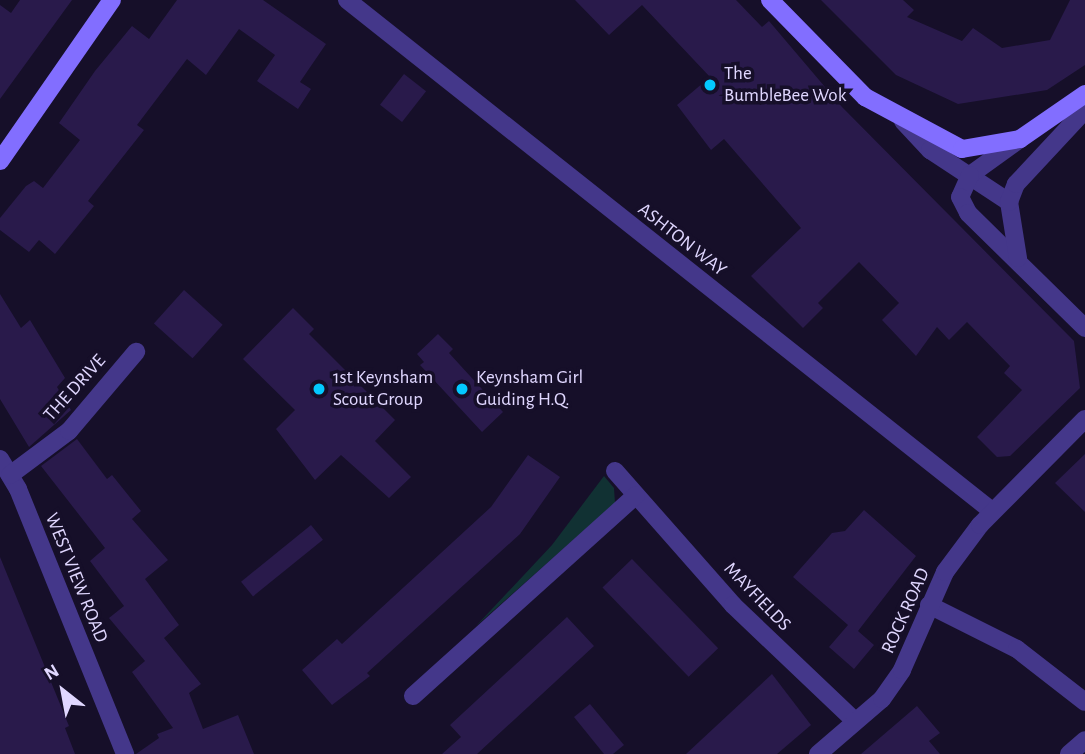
<!DOCTYPE html>
<html>
<head>
<meta charset="utf-8">
<style>
	body { margin:0 }
	#map { position:relative; width:1085px; height:754px; overflow:hidden; background:#160f29; font-family:"Alegreya Sans",sans-serif }
	div>[style] { position:absolute }
	.green>* { inset:0; background:#113133 }
	.building>* { inset:0; background:#291a4b; transform-origin:0 0 }
	.street>* { height:18px; margin:-9px; padding:0 9px; transform-origin:9px; border-radius:9px; background:#44378a }
	.secondary>* { height:18px; margin:-9px; padding:0 9px; transform-origin:9px; border-radius:9px; background:#826eff }
	.dots>* { width:19px; height:19px; translate:-50% -50%; box-sizing:border-box; border:4px solid #160f29; border-radius:50% }
	span { translate:-50% -50%; white-space:nowrap; text-align:center; line-height:1.15; -webkit-text-stroke:7px #160f29; paint-order:stroke }
	.poi-label { font-size:19px; color:#e0d7ff }
	.left { translate:0 -50%; text-align:left }
	.street-label { font-size:19px; color:#e0d7ff }
	.north { position:absolute; left:28px; top:656px; width:70px; height:70px; -webkit-text-stroke:5px #160f29; paint-order:stroke; rotate:329deg; font-size:19px; font-weight:700; line-height:28px; text-align:center; color:#e0d7ff }
	.north::after { content:''; display:block; margin:auto; width:24px; height:32px; background:#e0d7ff; clip-path:polygon(50% 0,100% 100%,50% 72%,0 100%) }
</style>
</head>
<body>
<div id="map">
	<div class="green">
		<div style="clip-path:polygon(604px 476px,614px 488px,615px 503px,476px 626px,552px 545px)"></div>
	</div>
	<div class="building">
		<div style="clip-path:polygon(20px 0,72px 0,0 99px,0 5px,11px 13px)"></div>
		<div style="clip-path:polygon(177px 0,263px 0,326px 44px,300px 82px,311px 89px,298px 109px,257px 81px,275px 55px,239px 29px,206px 75px,187px 59px,137px 125px,144px 130px,88px 201px,94px 206px,55px 254px,39px 240px,29px 252px,0 230px,0 218px,26px 186px,34px 181px,43px 188px,80px 140px,59px 123px,95px 71px,132px 26px,149px 39px)"></div>
		<div style="clip-path:polygon(575px 0,736px 0,762px 27px,769px 21px,842px 107px,1074px 341px,1080px 388px,1010px 456px,997px 457px,977px 437px,1022px 390px,1004px 373px,1010px 366px,967px 322px,949px 340px,937px 327px,916px 356px,882px 320px,899px 303px,859px 262px,818px 303px,823px 308px,803px 328px,751px 276px,801px 228px,724px 139px,711px 150px,677px 105px,710px 77px,642px 5px,609px 35px)"></div>
		<div style="clip-path:polygon(821px 0,903px 0,914px 10px,907px 17px,962px 41px,973px 28px,1002px 48px,1050px 40px,1070px 0,1085px 0,1085px 65px,1047px 90px,958px 104px,896px 75px)"></div>
		<div style="left:404px;top:74px;width:28px;height:39px;rotate:38deg"></div>
		<div style="left:184px;top:290px;width:52px;height:45px;rotate:42deg"></div>
		<div style="clip-path:polygon(0 294px,21px 328px,30px 320px,65px 378px,57px 387px,71px 410px,29px 447px,0 399px)"></div>
		<div style="clip-path:polygon(293px 308px,314px 329px,309px 334px,395px 420px,375px 441px,411px 477px,389px 498px,341px 455px,315px 480px,276px 429px,295px 410px,243px 359px)"></div>
		<div style="clip-path:polygon(438px 334px,453px 349px,449px 353px,503px 412px,482px 432px,420px 365px,424px 362px,417px 354px)"></div>
		<div style="clip-path:polygon(77px 439px,107px 479px,112px 475px,141px 511px,132px 519px,168px 560px,145px 579px,179px 625px,164px 638px,201px 684px,189px 693px,203px 729px,238px 715px,254px 754px,136px 754px,159px 738px,157px 734px,173px 728px,132px 672px,145px 661px,109px 618px,124px 606px,90px 561px,105px 548px,41px 466px)"></div>
		<div style="clip-path:polygon(1085px 454px,1085px 512px,1055px 483px)"></div>
		<div style="clip-path:polygon(528px 455px,560px 477px,520px 534px,367px 673px,370px 676px,332px 705px,302px 670px,337px 639px,342px 644px,491px 507px)"></div>
		<div style="clip-path:polygon(864px 510px,916px 556px,858px 631px,874px 645px,854px 669px,829px 647px,848px 625px,793px 577px,832px 533px,845px 531px)"></div>
		<div style="left:311px;top:525px;width:19px;height:90px;rotate:51deg"></div>
		<div style="clip-path:polygon(0 557px,69px 726px,65px 728px,75px 754px,0 754px)"></div>
		<div style="left:632px;top:559px;width:124px;height:41px;rotate:46deg"></div>
		<div style="clip-path:polygon(567px 617px,594px 646px,477px 754px,442px 754px,461px 737px,450px 725px)"></div>
		<div style="clip-path:polygon(772px 674px,811px 725px,777px 754px,686px 754px)"></div>
		<div style="clip-path:polygon(590px 704px,624px 745px,613px 754px,604px 754px,574px 717px)"></div>
		<div style="clip-path:polygon(917px 706px,940px 733px,929px 741px,940px 754px,861px 754px)"></div>
	</div>
	<div class="street">
		<div style="left:347px;top:0;width:823px;rotate:38.39deg"></div>
		<div style="left:903px;top:121px;width:40px;rotate:47deg"></div>
		<div style="left:930px;top:150px;width:95px;rotate:33.4deg"></div>
		<div style="left:1020px;top:139px;width:62px;rotate:144.2deg"></div>
		<div style="left:970px;top:175px;width:24px;rotate:114deg"></div>
		<div style="left:960px;top:197px;width:18px;rotate:63deg"></div>
		<div style="left:968px;top:213px;width:164px;rotate:44.5deg"></div>
		<div style="left:1018px;top:258px;width:57px;rotate:-99.1deg"></div>
		<div style="left:1009px;top:202px;width:19px;rotate:-69deg"></div>
		<div style="left:1016px;top:184px;width:101px;rotate:-47deg"></div>
		<div style="left:0;top:459px;width:35px;rotate:59deg"></div>
		<div style="left:18px;top:489px;width:286px;rotate:68deg"></div>
		<div style="left:615px;top:471px;width:179px;rotate:48.6deg"></div>
		<div style="left:733px;top:605px;width:168px;rotate:43.6deg"></div>
		<div style="left:10px;top:475px;width:74px;rotate:-36.7deg"></div>
		<div style="left:69px;top:431px;width:104px;rotate:-49.7deg"></div>
		<div style="left:929px;top:605px;width:98px;rotate:26.6deg"></div>
		<div style="left:1017px;top:649px;width:86px;rotate:37.9deg"></div>
		<div style="left:413px;top:696px;width:300px;rotate:-42deg"></div>
		<div style="left:818px;top:754px;width:84px;rotate:-40.7deg"></div>
		<div style="left:882px;top:699px;width:35px;rotate:-55deg"></div>
		<div style="left:902px;top:670px;width:107px;rotate:-66.3deg"></div>
		<div style="left:945px;top:572px;width:59px;rotate:-53.3deg"></div>
		<div style="left:980px;top:525px;width:149px;rotate:-45.3deg"></div>
		<div style="left:1069px;top:754px;width:21px;rotate:-41deg"></div>
	</div>
	<div class="secondary">
		<div style="left:770px;top:0;width:136px;rotate:45.6deg"></div>
		<div style="left:865px;top:97px;width:110px;rotate:28.2deg"></div>
		<div style="left:962px;top:149px;width:59px;rotate:-9.8deg"></div>
		<div style="left:1020px;top:139px;width:79px;rotate:-34.7deg"></div>
		<div style="left:0;top:161px;width:196px;rotate:-55.2deg"></div>
	</div>
	<div class="dots">
		<div style="left:710px;top:85px;background:#03c9ff"></div>
		<div style="left:319px;top:389px;background:#03c9ff"></div>
		<div style="left:462px;top:389px;background:#03c9ff"></div>
	</div>
	<div class="poi-label">
		<span class="left" style="left:724px;top:85px">The<br>BumbleBee Wok</span>
		<span class="left" style="left:333px;top:389px">1st Keynsham<br>Scout Group</span>
		<span class="left" style="left:476px;top:389px">Keynsham Girl<br>Guiding H.Q.</span>
	</div>
	<div class="street-label">
		<span style="left:682px;top:240px;rotate:38deg">ASHTON WAY</span>
		<span style="left:75px;top:388px;rotate:-48deg">THE DRIVE</span>
		<span style="left:76px;top:578px;rotate:68deg">WEST VIEW ROAD</span>
		<span style="left:757px;top:597px;rotate:46deg">MAYFIELDS</span>
		<span style="left:906px;top:611px;rotate:-66deg">ROCK ROAD</span>
	</div>
	<div class="north">N</div>
</div>
</body>
</html>
